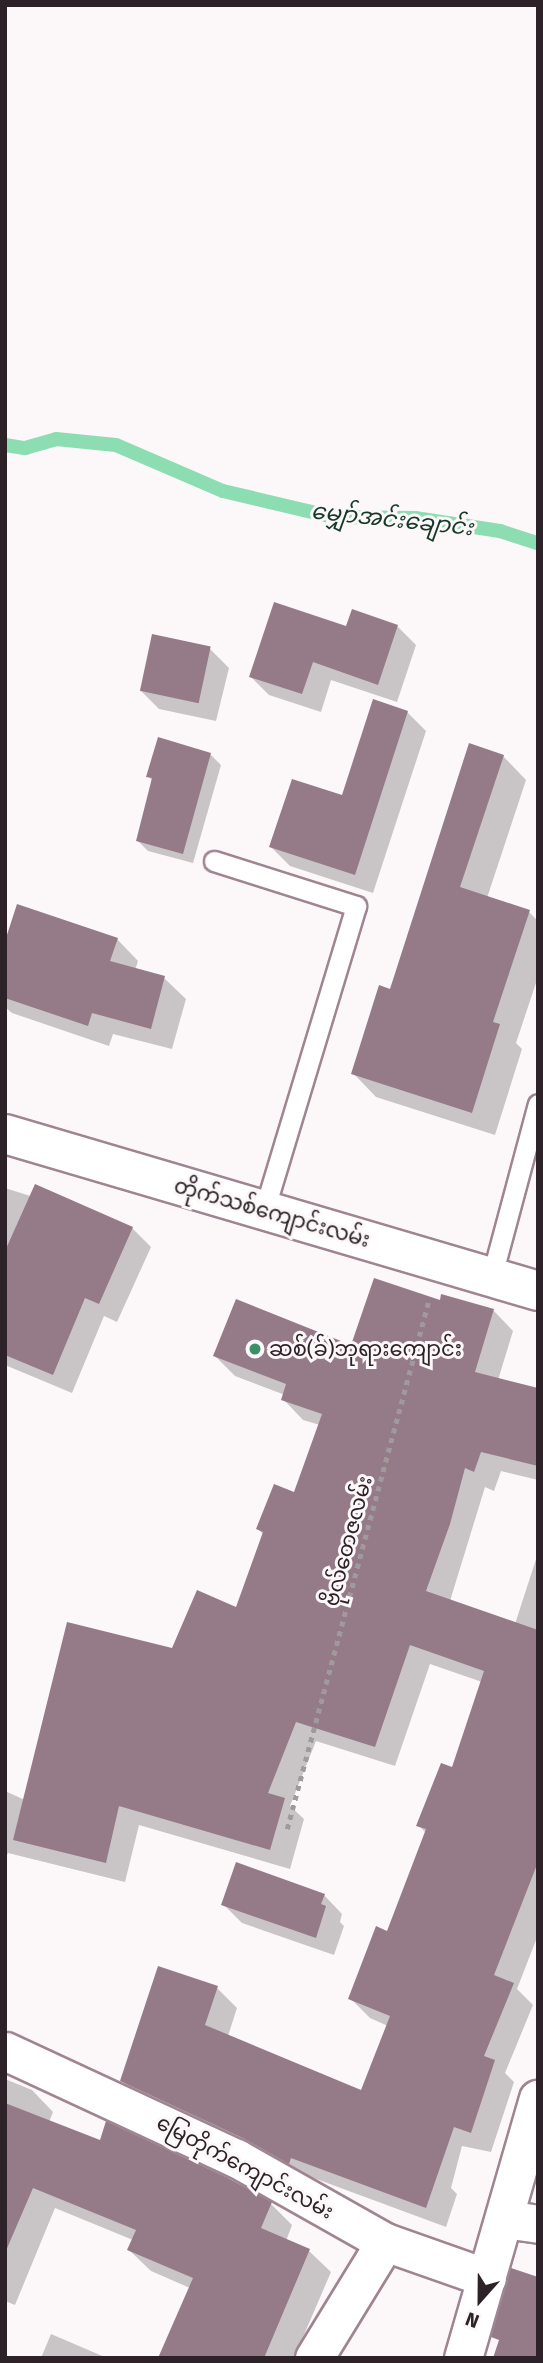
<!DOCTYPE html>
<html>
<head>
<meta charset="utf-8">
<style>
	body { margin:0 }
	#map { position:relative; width:543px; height:2363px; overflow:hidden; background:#fcf7f9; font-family:"Fira Sans","Noto Sans Myanmar",sans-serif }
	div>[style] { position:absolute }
	.shadow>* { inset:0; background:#0003 }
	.stream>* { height:14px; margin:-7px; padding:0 7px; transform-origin:7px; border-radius:7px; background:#8cdeb2 }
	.building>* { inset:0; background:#947b87; transform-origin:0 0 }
	.path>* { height:4.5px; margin-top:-2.25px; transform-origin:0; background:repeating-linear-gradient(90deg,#a19a9d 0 5px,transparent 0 10px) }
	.roads { filter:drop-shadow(2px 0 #9f8592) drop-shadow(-2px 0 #9f8592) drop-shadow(0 2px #9f8592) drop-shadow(0 -2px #9f8592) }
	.lane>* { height:19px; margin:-9.5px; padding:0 9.5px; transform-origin:9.5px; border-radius:9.5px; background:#fff }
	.street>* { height:37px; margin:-18.5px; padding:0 18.5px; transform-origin:18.5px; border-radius:18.5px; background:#fff }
	.secondary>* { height:38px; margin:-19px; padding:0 19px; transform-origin:19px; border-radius:19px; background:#fff }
	.dots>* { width:19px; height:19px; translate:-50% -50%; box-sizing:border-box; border:4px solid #fcf7f9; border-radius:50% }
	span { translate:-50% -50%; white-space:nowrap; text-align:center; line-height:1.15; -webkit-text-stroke:6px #fcf7f9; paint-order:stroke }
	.street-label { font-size:21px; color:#2c2227 }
	.poi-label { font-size:21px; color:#2c2227 }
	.left { translate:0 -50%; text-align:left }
	.water-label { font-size:23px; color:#143927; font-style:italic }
	.frame { position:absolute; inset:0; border:7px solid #2c2227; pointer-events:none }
	.north { position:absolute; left:445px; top:2265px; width:70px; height:70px; -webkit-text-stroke:5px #fcf7f9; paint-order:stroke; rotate:201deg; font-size:19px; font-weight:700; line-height:28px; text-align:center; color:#2c2227 }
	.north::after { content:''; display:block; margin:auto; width:24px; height:32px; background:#2c2227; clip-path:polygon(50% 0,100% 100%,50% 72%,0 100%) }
</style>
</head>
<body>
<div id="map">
	<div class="shadow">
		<div style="clip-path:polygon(397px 626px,416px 645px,397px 702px,331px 680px,321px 712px,269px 695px,251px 677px)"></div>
		<div style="clip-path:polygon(210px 649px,229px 668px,216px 721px,159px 709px,140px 690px)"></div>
		<div style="clip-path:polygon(407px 712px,426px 731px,373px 893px,290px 866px,271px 847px,343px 797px)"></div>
		<div style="clip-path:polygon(159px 740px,211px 755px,221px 765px,193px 863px,148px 851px,138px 841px,153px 781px,148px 776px)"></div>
		<div style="clip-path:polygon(503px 756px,526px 780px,487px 898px,529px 912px,538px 921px,538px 977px,516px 1043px,522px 1049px,495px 1135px,376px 1097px,353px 1073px)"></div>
		<div style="clip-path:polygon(117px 939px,138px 961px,135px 970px,164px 978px,186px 999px,172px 1049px,113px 1034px,109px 1046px,12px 1013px,5px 1007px,5px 946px)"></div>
		<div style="clip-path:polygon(5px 1188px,132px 1228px,151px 1247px,117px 1322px,104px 1316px,72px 1393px,5px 1365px)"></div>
		<div style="clip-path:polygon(441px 1302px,493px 1310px,513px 1331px,498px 1380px,538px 1390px,538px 1480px,501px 1471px,494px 1491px,485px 1487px,450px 1601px,515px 1624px,538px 1553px,538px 1935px,517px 1989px,533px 2005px,505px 2073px,514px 2082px,491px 2152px,462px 2146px,451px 2188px,457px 2194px,446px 2227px,311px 2177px,309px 2182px,142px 2101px,122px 2080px,217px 1988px,237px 2008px,228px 2036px,362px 2092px,388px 2026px,370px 2018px,350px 1998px,388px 1933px,426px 1833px,418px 1825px,453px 1769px,482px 1682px,430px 1664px,395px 1766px,316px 1741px,290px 1806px,304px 1819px,290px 1869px,139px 1825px,125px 1882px,8px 1853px,5px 1859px,5px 1791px,25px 1800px,173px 1650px,237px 1609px,264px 1535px,258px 1529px,295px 1494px,320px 1425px,303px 1420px,283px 1399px,285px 1395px,235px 1376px,215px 1356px,352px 1348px)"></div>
		<div style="clip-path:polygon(324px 1895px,342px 1914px,340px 1922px,344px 1926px,334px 1955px,242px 1923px,223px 1904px)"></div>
		<div style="clip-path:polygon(5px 2079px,32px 2090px,53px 2112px,49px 2122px,271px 2204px,292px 2225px,286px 2241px,309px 2251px,331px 2272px,294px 2358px,160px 2358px,190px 2288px,151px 2271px,129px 2250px,133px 2240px,55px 2208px,15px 2305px,5px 2301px)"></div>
		<div style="clip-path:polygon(51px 2334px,107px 2358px,41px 2358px)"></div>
	</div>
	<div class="stream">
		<div style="left:5px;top:445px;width:20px;rotate:9deg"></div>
		<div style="left:25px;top:448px;width:32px;rotate:-16deg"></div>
		<div style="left:56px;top:439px;width:60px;rotate:5.7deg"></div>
		<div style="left:116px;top:445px;width:116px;rotate:23.3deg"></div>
		<div style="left:223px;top:491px;width:113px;rotate:13.3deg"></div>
		<div style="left:333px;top:517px;width:82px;rotate:0.7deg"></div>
		<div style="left:415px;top:518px;width:86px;rotate:8.7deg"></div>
		<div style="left:500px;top:531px;width:40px;rotate:18deg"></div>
	</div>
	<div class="building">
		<div style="clip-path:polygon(274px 602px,346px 626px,352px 609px,398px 625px,378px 685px,313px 662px,302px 694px,249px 677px)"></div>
		<div style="left:152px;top:634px;width:60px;height:58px;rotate:12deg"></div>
		<div style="clip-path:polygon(373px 699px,408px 711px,355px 875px,269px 847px,292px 779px,342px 795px)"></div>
		<div style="clip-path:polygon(158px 737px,211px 753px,183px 854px,136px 841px,152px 778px,146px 777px)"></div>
		<div style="clip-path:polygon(469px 743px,504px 755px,460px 887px,530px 910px,493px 1022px,500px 1024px,472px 1113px,351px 1074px,379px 985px,390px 989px)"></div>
		<div style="clip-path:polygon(17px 904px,118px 938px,110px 961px,165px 976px,151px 1029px,92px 1013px,88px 1026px,5px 998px,5px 941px)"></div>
		<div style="clip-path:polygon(35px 1184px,133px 1227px,99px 1304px,85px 1298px,53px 1375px,5px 1355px,5px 1251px)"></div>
		<div style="clip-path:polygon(374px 1278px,440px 1300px,441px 1294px,494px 1309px,475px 1372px,538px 1388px,538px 1466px,481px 1452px,474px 1472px,465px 1468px,450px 1524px,426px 1591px,538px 1630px,538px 1862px,494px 1975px,514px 1983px,484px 2056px,495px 2060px,471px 2133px,454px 2127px,426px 2208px,291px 2158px,289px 2164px,245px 2139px,120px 2081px,158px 1966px,218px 1986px,205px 2025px,361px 2090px,390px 2016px,348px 1999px,376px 1926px,387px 1931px,426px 1829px,416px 1826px,441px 1763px,452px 1767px,484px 1671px,410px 1645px,375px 1747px,296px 1722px,268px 1793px,285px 1798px,270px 1850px,119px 1806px,106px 1863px,13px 1840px,67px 1622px,172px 1648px,197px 1590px,236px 1607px,263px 1532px,256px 1529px,274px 1484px,294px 1492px,322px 1414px,281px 1400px,286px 1384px,213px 1356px,236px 1299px,351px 1345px)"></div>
		<div style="clip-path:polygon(236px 1862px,325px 1894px,321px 1904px,326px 1906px,316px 1938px,221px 1905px)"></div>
		<div style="clip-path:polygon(5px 2103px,100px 2140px,106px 2121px,226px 2177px,272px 2202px,261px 2228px,310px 2249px,264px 2358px,158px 2358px,193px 2278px,127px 2250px,136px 2230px,33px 2188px,5px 2253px)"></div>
		<div style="clip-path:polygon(511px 2268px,538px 2277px,538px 2358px,493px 2358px,499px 2340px,491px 2337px)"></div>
	</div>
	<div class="path">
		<div style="left:287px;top:1829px;width:545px;rotate:-74.99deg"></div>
	</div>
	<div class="roads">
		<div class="lane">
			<div style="left:214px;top:861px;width:149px;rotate:17.6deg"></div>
			<div style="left:356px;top:906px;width:319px;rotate:106.8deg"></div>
			<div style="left:491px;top:1279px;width:181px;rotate:-75deg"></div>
		</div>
		<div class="street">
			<div style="left:5px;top:2051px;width:255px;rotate:24.9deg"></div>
			<div style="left:236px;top:2158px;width:171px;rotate:29.4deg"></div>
			<div style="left:385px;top:2242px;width:108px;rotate:19.4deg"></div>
			<div style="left:504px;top:2219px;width:34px;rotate:8deg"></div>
			<div style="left:314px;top:2358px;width:136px;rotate:-58.5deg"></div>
			<div style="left:463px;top:2358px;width:270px;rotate:-73.9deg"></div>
		</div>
		<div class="secondary">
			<div style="left:5px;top:1134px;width:556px;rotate:16.41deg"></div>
		</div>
	</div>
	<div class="dots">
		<div style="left:255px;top:1349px;background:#389167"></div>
	</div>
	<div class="street-label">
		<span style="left:272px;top:1213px;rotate:16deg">တိုက်သစ်ကျောင်းလမ်း</span>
		<span style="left:348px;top:1541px;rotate:-75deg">ဗိုလ်တေဇလမ်း</span>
		<span style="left:245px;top:2167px;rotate:28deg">မြေတိုက်ကျောင်းလမ်း</span>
	</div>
	<div class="poi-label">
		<span class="left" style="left:269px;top:1349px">ဆစ်(ခ်)ဘုရားကျောင်း</span>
	</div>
	<div class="water-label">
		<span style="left:392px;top:519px;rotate:6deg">မျှော်အင်းချောင်း</span>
	</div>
	<div class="frame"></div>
	<div class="north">N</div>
</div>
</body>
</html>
